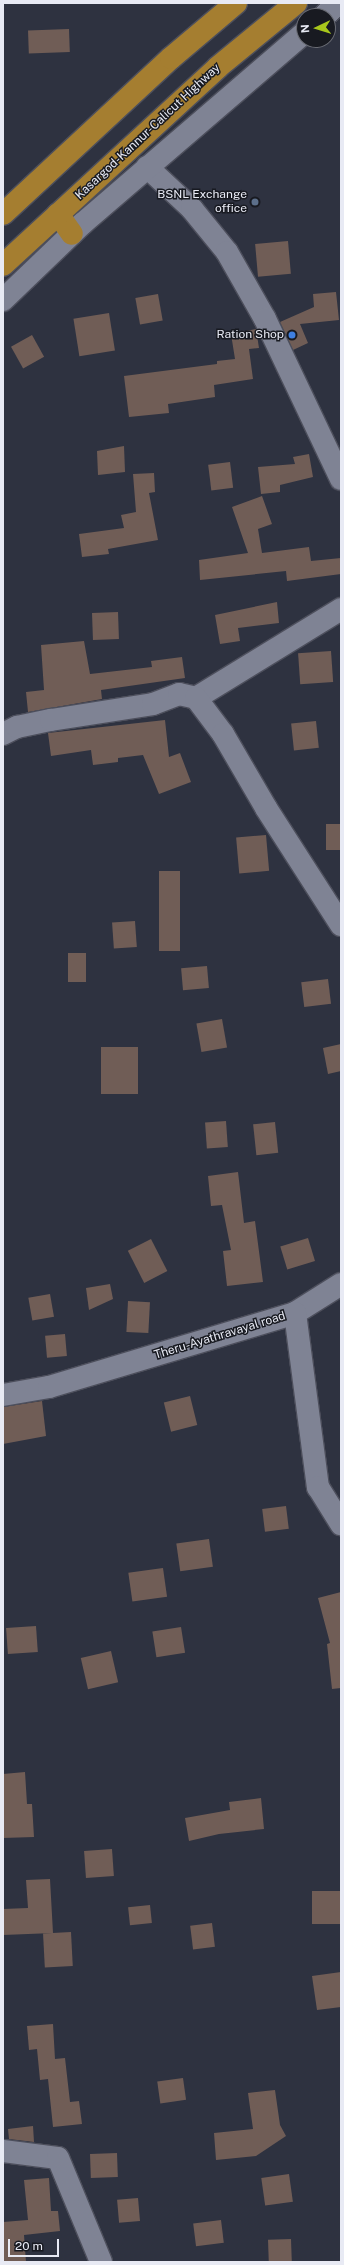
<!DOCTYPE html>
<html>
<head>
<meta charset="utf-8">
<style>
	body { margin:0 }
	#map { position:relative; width:344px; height:2265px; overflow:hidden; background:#2e3240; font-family:"Public Sans",sans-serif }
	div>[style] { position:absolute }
	.building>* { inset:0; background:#705d56; transform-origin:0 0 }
	.roads { filter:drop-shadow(1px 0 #4d4f5c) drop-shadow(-1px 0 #4d4f5c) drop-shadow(0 1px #4d4f5c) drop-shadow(0 -1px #4d4f5c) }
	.minor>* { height:22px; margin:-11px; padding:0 11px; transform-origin:11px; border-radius:11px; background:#7f8394 }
	.highway>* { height:22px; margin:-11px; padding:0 11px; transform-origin:11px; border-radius:11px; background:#a57e30 }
	.dots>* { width:11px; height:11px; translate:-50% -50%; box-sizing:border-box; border:2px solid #181a21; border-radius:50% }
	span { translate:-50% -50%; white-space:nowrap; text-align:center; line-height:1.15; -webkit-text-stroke:3px #181a21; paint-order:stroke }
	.street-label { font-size:12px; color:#e8eaf4 }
	.poi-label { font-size:12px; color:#e8eaf4 }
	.right { translate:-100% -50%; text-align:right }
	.frame { position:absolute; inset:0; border:4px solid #e8eaf4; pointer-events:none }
	.north { position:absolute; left:296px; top:8px; width:40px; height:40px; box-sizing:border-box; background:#181a21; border:1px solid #6b6d75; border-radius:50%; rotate:266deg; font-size:11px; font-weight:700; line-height:16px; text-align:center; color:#e8eaf4 }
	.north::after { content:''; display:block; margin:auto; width:14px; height:18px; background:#a8c71c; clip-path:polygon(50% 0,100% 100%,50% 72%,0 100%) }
	.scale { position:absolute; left:8px; top:2239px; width:51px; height:18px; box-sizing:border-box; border:2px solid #e8eaf4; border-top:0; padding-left:5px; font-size:12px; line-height:14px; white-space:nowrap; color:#e8eaf4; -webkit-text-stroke:3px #181a21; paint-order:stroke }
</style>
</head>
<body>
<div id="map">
	<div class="building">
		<div style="left:69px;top:29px;width:23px;height:41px;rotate:88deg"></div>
		<div style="left:288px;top:241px;width:33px;height:33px;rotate:85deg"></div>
		<div style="clip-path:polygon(336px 292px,339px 320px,300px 324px,308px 343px,293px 350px,280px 322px,314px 307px,313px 294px)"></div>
		<div style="left:158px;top:294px;width:27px;height:23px;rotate:80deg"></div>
		<div style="left:109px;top:313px;width:38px;height:36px;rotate:81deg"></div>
		<div style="clip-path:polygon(256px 329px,259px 348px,249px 349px,253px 379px,214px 385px,215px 397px,168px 404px,169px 413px,129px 417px,124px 376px,217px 364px,217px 361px,235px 359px,231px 334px)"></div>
		<div style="left:32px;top:335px;width:25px;height:24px;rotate:61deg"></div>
		<div style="clip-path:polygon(124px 446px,125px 472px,98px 475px,97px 451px)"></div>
		<div style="clip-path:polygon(309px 454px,313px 477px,280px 485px,280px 492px,261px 494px,258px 467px,295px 464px,293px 457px)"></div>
		<div style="left:230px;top:462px;width:26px;height:22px;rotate:83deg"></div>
		<div style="clip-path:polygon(154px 473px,155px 492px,149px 493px,158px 540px,108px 549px,109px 554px,82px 557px,79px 534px,124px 528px,121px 515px,136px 512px,133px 474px)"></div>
		<div style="clip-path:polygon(262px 496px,272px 524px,258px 529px,262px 553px,309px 547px,311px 561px,341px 558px,341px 574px,287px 581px,286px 571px,200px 580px,199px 560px,248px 553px,232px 507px)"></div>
		<div style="clip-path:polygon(277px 602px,279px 623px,238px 628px,240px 641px,220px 644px,215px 615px)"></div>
		<div style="left:118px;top:612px;width:27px;height:26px;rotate:88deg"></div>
		<div style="clip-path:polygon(84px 641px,90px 674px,152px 667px,151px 661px,182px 657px,185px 678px,101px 690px,102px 699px,28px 712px,26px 692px,44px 690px,41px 645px)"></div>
		<div style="left:331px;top:651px;width:31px;height:33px;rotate:86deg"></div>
		<div style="clip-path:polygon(165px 720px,169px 757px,180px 753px,191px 782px,159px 794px,143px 755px,118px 758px,118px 762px,93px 765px,91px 750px,51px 756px,48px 733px)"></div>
		<div style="left:316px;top:721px;width:27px;height:25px;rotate:84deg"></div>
		<div style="left:341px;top:824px;width:26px;height:15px;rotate:90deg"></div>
		<div style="left:266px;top:835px;width:36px;height:30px;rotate:85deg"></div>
		<div style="left:159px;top:871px;width:21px;height:80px"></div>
		<div style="left:135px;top:921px;width:26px;height:23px;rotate:86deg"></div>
		<div style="left:68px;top:953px;width:18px;height:29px"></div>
		<div style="left:207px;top:966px;width:22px;height:26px;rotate:85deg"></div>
		<div style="left:328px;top:979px;width:25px;height:27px;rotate:83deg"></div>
		<div style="left:222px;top:1019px;width:29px;height:26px;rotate:80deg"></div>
		<div style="clip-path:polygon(341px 1044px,341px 1071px,328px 1074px,323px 1048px)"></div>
		<div style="left:101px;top:1047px;width:37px;height:47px"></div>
		<div style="left:226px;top:1121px;width:26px;height:21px;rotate:86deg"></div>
		<div style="left:275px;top:1122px;width:31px;height:22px;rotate:84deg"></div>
		<div style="clip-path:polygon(238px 1172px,244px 1223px,255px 1221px,263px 1282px,227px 1286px,223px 1251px,231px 1250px,222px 1205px,211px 1206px,208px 1176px)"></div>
		<div style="left:308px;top:1238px;width:24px;height:29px;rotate:73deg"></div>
		<div style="left:151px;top:1239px;width:36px;height:26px;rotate:63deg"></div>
		<div style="clip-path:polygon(110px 1284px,113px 1299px,89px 1310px,86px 1288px)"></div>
		<div style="left:50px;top:1294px;width:23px;height:22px;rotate:80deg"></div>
		<div style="left:128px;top:1301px;width:22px;height:31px;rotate:3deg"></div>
		<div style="left:65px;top:1334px;width:22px;height:20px;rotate:85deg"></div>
		<div style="left:190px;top:1396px;width:30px;height:27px;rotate:76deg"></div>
		<div style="clip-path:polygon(42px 1401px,46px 1436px,3px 1444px,3px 1407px)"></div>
		<div style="left:286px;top:1506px;width:23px;height:24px;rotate:83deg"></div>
		<div style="left:209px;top:1539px;width:28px;height:33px;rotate:82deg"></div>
		<div style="left:163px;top:1568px;width:29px;height:35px;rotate:82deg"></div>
		<div style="clip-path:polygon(341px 1592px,341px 1688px,332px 1689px,327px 1644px,330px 1643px,318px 1598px)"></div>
		<div style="left:36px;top:1626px;width:26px;height:30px;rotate:86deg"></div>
		<div style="left:181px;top:1627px;width:26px;height:29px;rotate:81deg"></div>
		<div style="left:111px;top:1651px;width:32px;height:31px;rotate:77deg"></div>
		<div style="clip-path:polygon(25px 1772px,27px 1804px,32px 1804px,34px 1837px,3px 1838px,3px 1774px)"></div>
		<div style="clip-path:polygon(261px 1798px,264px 1829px,219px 1834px,189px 1841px,185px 1818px,230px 1810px,229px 1802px)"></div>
		<div style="left:112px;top:1849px;width:27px;height:28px;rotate:86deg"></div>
		<div style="clip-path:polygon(50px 1879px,53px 1933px,3px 1935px,3px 1909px,28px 1908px,26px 1880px)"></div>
		<div style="left:341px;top:1891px;width:33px;height:29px;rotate:90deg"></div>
		<div style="left:150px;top:1905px;width:18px;height:22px;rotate:84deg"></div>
		<div style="left:212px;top:1923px;width:24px;height:22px;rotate:83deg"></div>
		<div style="left:71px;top:1932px;width:34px;height:28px;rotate:87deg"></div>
		<div style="clip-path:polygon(341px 1972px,341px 2007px,317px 2010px,312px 1976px)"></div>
		<div style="clip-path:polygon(53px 2024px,55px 2059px,65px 2058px,70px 2102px,79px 2101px,82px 2124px,53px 2127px,48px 2079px,40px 2080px,37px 2049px,29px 2050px,27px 2026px)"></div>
		<div style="left:183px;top:2078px;width:22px;height:26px;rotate:82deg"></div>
		<div style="clip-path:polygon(275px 2090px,280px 2125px,286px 2136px,256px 2156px,216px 2160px,214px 2133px,253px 2129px,248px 2093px)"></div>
		<div style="clip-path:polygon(33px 2126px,34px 2142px,9px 2139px,8px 2129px)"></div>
		<div style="left:117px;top:2153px;width:24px;height:27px;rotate:88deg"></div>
		<div style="left:289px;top:2174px;width:28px;height:28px;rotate:82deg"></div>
		<div style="clip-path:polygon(49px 2178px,51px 2211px,58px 2211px,60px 2231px,24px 2235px,26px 2262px,3px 2262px,3px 2222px,28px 2220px,24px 2180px)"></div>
		<div style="left:138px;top:2198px;width:23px;height:21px;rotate:85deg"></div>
		<div style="left:221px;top:2220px;width:23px;height:28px;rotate:83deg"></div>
		<div style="left:291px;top:2239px;width:23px;height:23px;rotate:88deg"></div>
	</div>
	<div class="roads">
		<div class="minor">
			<div style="left:324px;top:16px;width:20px;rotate:-41deg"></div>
			<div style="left:147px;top:167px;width:62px;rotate:43deg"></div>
			<div style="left:192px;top:209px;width:55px;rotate:50.9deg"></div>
			<div style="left:227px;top:252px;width:77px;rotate:60.4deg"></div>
			<div style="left:265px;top:319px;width:177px;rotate:64.6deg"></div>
			<div style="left:3px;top:300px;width:110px;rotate:-43.9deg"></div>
			<div style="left:82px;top:224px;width:293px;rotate:-40.7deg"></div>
			<div style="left:196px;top:698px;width:170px;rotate:-31.5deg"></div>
			<div style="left:3px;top:734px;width:16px;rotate:-27deg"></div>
			<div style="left:17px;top:727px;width:35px;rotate:-12deg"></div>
			<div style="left:51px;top:720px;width:103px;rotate:-8.9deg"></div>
			<div style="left:153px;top:704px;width:28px;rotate:-21deg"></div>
			<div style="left:179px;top:694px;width:17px;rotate:13deg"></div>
			<div style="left:196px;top:698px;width:45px;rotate:53.1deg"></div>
			<div style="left:223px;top:734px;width:86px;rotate:59.8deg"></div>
			<div style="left:266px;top:808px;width:139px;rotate:57.3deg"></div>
			<div style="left:295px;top:1313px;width:54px;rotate:-32.2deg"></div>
			<div style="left:3px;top:1395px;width:47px;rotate:-9.9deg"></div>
			<div style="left:49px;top:1387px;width:257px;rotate:-16.7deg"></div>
			<div style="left:295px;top:1313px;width:176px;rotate:82.5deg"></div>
			<div style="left:318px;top:1487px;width:44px;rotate:58.1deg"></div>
			<div style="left:3px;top:2151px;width:55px;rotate:7.3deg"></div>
			<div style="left:58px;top:2158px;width:113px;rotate:67.5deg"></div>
		</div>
		<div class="highway">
			<div style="left:3px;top:214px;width:229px;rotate:-42.9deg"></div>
			<div style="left:171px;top:58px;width:85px;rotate:-40.2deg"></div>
			<div style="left:58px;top:214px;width:24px;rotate:55deg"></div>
			<div style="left:3px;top:265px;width:292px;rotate:-42.6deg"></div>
			<div style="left:218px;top:67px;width:101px;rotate:-39.4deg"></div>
		</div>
	</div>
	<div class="dots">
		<div style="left:255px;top:202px;background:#5c6f8a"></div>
		<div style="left:292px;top:335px;background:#3f7fe0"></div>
	</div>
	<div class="street-label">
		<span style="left:148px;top:132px;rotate:-43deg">Kasargod-Kannur-Calicut Highway</span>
		<span style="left:220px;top:1336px;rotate:-17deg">Theru-Ayathravayal road</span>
	</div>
	<div class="poi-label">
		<span class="right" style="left:247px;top:202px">BSNL Exchange<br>office</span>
		<span class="right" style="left:284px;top:335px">Ration Shop</span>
	</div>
	<div class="frame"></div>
	<div class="north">N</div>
	<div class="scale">20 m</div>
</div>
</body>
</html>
